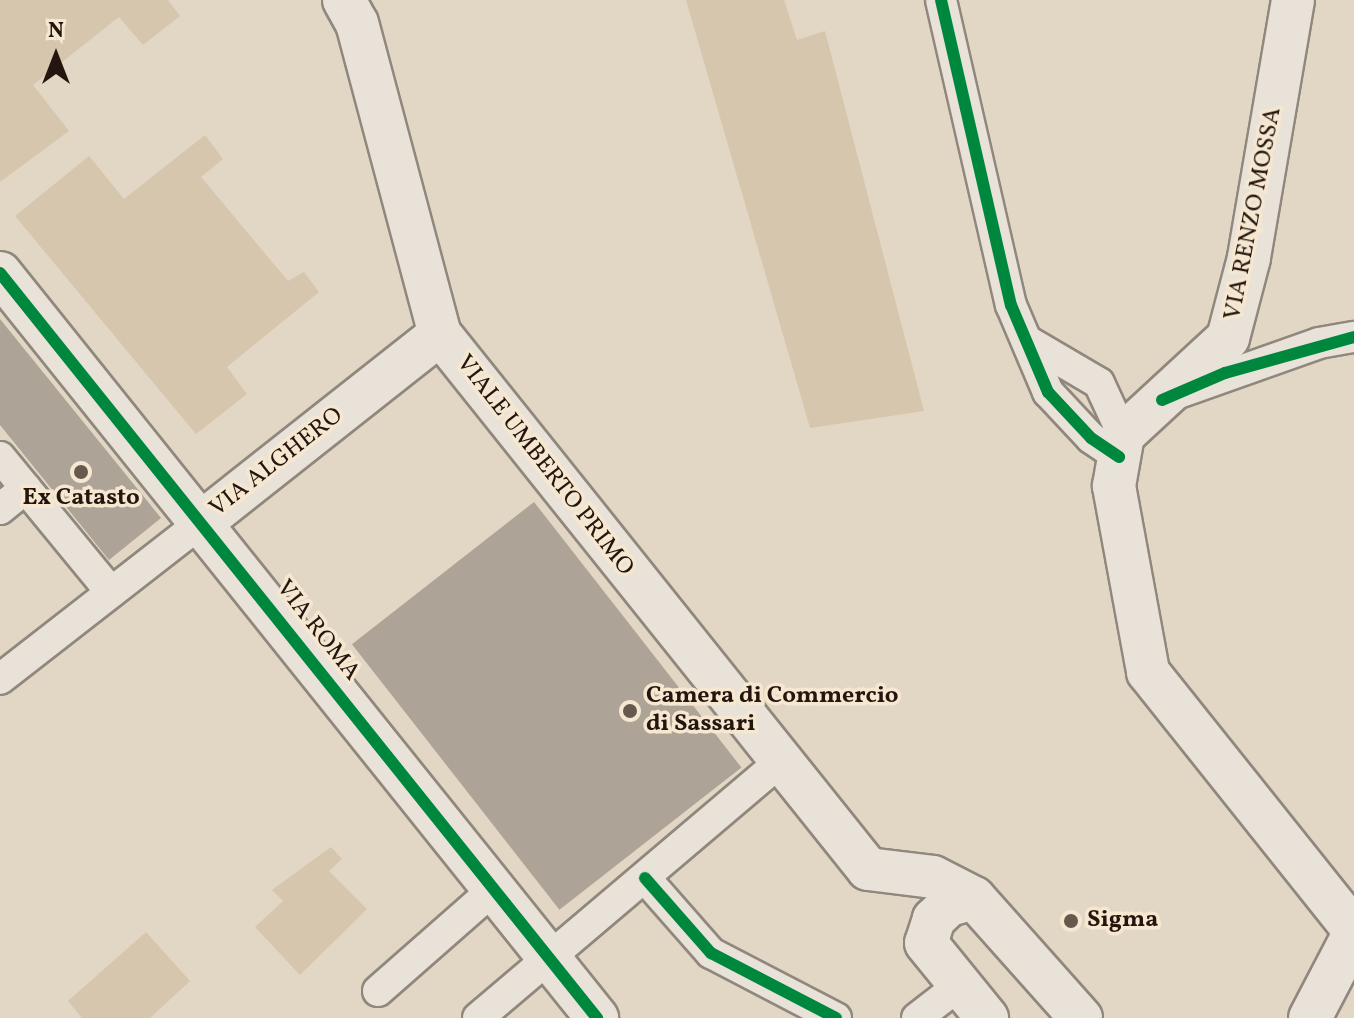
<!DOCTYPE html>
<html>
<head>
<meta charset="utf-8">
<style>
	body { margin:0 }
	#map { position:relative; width:1354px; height:1018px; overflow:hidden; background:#e2d6c4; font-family:Vollkorn,serif }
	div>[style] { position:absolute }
	.green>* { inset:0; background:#d6c6ad }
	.building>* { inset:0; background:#ada397; transform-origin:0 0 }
	.roads { filter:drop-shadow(2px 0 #90877d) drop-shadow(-2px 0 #90877d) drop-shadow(0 2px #90877d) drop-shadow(0 -2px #90877d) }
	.street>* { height:30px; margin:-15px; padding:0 15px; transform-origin:15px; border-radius:15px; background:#e8e2d8 }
	.secondary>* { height:42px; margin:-21px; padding:0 21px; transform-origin:21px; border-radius:21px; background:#e8e2d8 }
	.cycleway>* { height:12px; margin:-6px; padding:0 6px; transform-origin:6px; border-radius:6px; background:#00873e }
	.dots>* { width:22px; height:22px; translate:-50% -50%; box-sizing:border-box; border:4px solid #f5e7d0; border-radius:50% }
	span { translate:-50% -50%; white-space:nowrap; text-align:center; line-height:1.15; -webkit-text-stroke:7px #f5e7d0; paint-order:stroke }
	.street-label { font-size:24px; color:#24150f }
	.poi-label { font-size:24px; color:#24150f; font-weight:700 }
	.left { translate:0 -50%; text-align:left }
	.north { position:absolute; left:16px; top:16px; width:80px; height:80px; -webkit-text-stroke:6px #f5e7d0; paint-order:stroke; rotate:0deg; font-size:22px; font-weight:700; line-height:32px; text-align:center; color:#24150f }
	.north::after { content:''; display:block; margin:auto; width:28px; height:36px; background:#24150f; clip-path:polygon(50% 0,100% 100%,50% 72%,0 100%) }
</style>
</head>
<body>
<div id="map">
	<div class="green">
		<div style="clip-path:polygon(0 0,168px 0,180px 16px,143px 45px,119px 17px,33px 85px,69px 131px,0 182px)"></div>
		<div style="clip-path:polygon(686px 0,784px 0,797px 40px,825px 31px,924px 411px,810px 428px)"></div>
		<div style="clip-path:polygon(205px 135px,223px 159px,201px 177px,288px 281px,304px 272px,319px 292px,227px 367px,247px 394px,196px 434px,15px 216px,89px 156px,124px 199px)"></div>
		<div style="clip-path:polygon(331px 847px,342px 859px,329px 871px,367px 909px,300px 975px,255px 927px,283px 901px,272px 890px)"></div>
		<div style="clip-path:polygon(146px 932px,190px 981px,150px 1018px,82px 1018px,68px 1001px)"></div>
	</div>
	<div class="building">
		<div style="clip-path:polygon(0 319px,161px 518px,109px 560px,0 425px)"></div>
		<div style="left:534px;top:502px;width:337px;height:231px;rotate:52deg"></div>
	</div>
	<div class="roads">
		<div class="street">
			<div style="left:941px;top:0;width:313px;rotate:77.1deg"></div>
			<div style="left:1011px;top:305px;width:95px;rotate:67deg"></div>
			<div style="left:1048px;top:392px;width:63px;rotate:46.9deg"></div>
			<div style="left:1091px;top:438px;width:34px;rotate:34deg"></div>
			<div style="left:1029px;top:342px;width:81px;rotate:30.4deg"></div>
			<div style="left:1099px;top:383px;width:57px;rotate:65.2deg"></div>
			<div style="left:1181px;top:392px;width:146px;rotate:-19.5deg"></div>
			<div style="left:1319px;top:343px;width:36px;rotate:-10deg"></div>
			<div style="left:0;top:457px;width:175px;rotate:50.6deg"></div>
			<div style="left:0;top:509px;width:33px;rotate:-39deg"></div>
			<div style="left:0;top:679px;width:256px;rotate:-37.9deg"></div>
			<div style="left:645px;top:878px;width:100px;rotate:48.7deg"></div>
			<div style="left:711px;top:953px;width:141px;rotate:27.5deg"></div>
			<div style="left:378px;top:991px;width:153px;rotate:-41.3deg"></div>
			<div style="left:478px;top:1018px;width:394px;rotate:-40.3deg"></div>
			<div style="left:917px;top:1018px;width:56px;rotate:-37.7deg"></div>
		</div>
		<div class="secondary">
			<div style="left:344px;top:0;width:26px;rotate:61deg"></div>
			<div style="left:357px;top:23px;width:322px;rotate:75.1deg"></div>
			<div style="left:440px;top:334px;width:685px;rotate:51.34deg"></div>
			<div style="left:868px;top:869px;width:65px;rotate:7deg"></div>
			<div style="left:933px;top:877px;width:46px;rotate:27.1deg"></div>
			<div style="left:974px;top:898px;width:161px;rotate:48.3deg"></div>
			<div style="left:1293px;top:0;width:262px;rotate:99.7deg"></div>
			<div style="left:1249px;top:258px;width:83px;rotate:104.7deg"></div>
			<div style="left:1228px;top:338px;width:143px;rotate:137.3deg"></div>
			<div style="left:1123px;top:435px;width:52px;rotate:100deg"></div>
			<div style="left:1114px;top:486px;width:189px;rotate:79.6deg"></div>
			<div style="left:1148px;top:672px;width:330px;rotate:51.4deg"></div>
			<div style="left:0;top:273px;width:955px;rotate:51.29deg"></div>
			<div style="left:202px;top:522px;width:303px;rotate:-38.3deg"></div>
			<div style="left:974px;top:898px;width:26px;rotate:164deg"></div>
			<div style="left:949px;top:905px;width:21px;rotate:137deg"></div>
			<div style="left:934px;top:919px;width:25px;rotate:108deg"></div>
			<div style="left:926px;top:943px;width:97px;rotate:50.9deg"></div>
			<div style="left:1310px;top:1018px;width:95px;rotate:-62.4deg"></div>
		</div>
	</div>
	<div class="cycleway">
		<div style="left:941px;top:0;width:313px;rotate:77.1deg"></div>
		<div style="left:1011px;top:305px;width:95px;rotate:67deg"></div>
		<div style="left:1048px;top:392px;width:63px;rotate:46.9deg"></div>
		<div style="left:1091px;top:438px;width:34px;rotate:34deg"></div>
		<div style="left:0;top:273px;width:955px;rotate:51.29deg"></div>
		<div style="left:1162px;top:400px;width:69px;rotate:-23.2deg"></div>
		<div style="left:1225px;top:373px;width:134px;rotate:-15.6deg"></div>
		<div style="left:645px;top:878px;width:100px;rotate:48.7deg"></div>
		<div style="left:711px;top:953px;width:141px;rotate:27.5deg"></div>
	</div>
	<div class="dots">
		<div style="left:81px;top:472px;background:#66594e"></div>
		<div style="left:630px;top:711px;background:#66594e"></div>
		<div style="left:1071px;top:921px;background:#66594e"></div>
	</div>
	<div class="street-label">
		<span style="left:1254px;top:214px;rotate:-79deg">VIA RENZO MOSSA</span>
		<span style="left:277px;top:463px;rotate:-38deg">VIA ALGHERO</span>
		<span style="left:544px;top:466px;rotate:52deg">VIALE UMBERTO PRIMO</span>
		<span style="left:317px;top:631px;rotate:52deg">VIA ROMA</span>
	</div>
	<div class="poi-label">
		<span style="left:81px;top:499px">Ex Catasto</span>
		<span class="left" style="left:646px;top:711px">Camera di Commercio<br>di Sassari</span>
		<span class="left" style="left:1087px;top:921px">Sigma</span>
	</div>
	<div class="north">N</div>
</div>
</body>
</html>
